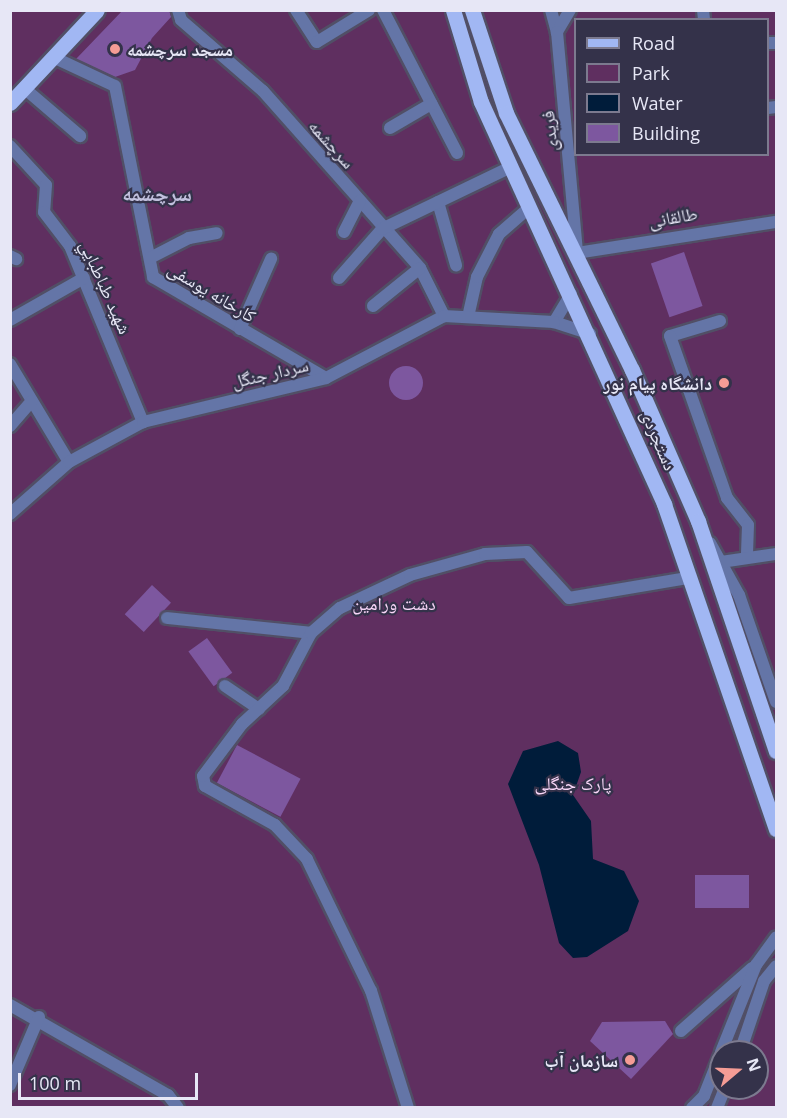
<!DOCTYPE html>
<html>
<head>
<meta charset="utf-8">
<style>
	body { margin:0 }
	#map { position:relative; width:787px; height:1118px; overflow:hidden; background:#34324a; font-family:"Open Sans","Noto Naskh Arabic",sans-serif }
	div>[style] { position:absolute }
	.green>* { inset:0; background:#5f2f60 }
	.water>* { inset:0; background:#001c3a }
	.building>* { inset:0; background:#7d579f; transform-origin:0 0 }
	.round { border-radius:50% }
	.roads { filter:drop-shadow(2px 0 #514f66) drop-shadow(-2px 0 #514f66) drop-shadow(0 2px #514f66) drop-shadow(0 -2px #514f66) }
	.minor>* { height:12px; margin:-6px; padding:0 6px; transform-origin:6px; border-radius:6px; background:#6475a7 }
	.major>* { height:15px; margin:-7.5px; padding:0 7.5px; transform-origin:7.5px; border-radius:7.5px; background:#a1b7f3 }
	.dots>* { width:16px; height:16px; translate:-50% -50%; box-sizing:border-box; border:3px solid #34324a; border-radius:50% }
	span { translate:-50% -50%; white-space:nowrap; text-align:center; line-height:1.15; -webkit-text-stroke:4.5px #34324a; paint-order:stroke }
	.poi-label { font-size:18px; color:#e7e7f6; font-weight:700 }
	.left { translate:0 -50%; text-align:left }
	.right { translate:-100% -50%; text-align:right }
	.street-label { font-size:18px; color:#e7e7f6 }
	.park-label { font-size:18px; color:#f8d6f8 }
	.quarter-label { font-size:21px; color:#c2c0de; font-weight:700 }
	.frame { position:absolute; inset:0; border:12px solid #e7e7f6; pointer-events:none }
	.legend { position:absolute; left:574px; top:18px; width:195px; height:138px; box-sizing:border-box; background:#34324a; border:2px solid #7c7a8f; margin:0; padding:8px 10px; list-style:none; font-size:18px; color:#e7e7f6 }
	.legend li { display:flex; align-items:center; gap:12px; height:30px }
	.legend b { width:30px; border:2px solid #7c7a8f }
	.north { position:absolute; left:709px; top:1040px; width:60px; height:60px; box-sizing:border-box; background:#34324a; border:2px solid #7c7a8f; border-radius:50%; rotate:71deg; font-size:16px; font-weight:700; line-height:24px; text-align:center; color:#e7e7f6 }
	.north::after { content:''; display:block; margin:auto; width:21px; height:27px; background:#f59c95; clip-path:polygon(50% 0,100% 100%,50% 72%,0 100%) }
	.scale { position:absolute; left:18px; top:1073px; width:180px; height:27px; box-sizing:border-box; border:3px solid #e7e7f6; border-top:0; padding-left:8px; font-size:18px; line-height:21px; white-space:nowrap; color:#e7e7f6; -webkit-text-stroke:4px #34324a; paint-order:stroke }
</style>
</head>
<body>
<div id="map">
	<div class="green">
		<div style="clip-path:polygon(evenodd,10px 11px,776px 11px,776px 1107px,11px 1107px,10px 11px,576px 20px,768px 20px,768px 154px,576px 154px,576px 20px,10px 11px,721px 1052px,757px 1052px,757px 1088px,721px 1088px,721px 1052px)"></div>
	</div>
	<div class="water">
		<div style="clip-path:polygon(558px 741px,578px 753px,581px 772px,573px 795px,591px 821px,593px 859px,624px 871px,639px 901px,628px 931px,587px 957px,573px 958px,559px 943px,539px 865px,508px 784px,523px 751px)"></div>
	</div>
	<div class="building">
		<div style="clip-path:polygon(123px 10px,169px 10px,171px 17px,152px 38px,135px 70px,115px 77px,76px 59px)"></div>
		<div style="left:684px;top:252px;width:57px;height:35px;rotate:71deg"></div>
		<div class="round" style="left:389px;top:366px;width:34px;height:34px"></div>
		<div style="left:152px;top:585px;width:26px;height:40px;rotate:43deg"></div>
		<div style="left:207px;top:638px;width:43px;height:23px;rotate:54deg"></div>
		<div style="left:237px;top:745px;width:72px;height:43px;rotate:28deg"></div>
		<div style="left:695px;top:875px;width:54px;height:33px"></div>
		<div style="clip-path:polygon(665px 1021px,673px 1034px,631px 1079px,590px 1041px,602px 1022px)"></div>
	</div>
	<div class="roads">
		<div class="minor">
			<div style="left:178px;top:10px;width:10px;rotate:73deg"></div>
			<div style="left:181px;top:20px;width:108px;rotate:40.9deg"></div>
			<div style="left:263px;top:91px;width:237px;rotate:48.4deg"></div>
			<div style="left:420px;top:268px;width:54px;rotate:63.4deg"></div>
			<div style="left:296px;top:10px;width:38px;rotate:57deg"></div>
			<div style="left:317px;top:42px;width:61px;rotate:-31.6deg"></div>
			<div style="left:383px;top:10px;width:161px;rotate:62.6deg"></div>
			<div style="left:551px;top:10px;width:23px;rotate:75deg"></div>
			<div style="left:570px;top:10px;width:26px;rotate:121deg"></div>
			<div style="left:557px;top:32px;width:222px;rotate:84.8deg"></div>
			<div style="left:577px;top:253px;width:201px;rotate:-8.9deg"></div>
			<div style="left:703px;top:10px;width:10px;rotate:84deg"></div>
			<div style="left:768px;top:43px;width:8px"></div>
			<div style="left:53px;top:57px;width:68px;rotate:25.1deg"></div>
			<div style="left:115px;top:86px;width:195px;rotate:78.7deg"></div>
			<div style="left:153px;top:277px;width:200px;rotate:30.3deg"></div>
			<div style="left:24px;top:88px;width:74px;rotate:40.6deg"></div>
			<div style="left:768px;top:108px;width:8px;rotate:-7deg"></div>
			<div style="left:390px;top:128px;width:48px;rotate:-30.3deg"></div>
			<div style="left:10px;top:146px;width:53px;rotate:47.3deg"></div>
			<div style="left:46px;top:185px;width:27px;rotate:94deg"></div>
			<div style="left:44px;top:212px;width:43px;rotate:52.6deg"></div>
			<div style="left:70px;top:246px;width:191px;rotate:67.5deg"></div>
			<div style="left:438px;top:202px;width:66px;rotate:74.1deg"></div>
			<div style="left:344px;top:232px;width:35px;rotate:-63deg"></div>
			<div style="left:10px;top:256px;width:7px;rotate:27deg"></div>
			<div style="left:150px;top:258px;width:44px;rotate:-27.1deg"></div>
			<div style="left:189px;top:238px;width:28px;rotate:-10deg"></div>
			<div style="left:339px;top:278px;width:65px;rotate:-48.7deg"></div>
			<div style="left:382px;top:229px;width:143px;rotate:-25.7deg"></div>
			<div style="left:571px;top:294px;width:33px;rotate:121deg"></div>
			<div style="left:554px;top:322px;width:38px;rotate:18deg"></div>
			<div style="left:373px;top:306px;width:60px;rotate:-39deg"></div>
			<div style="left:468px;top:317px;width:41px;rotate:-77.3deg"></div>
			<div style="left:477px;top:277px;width:48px;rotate:-62.9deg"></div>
			<div style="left:499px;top:234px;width:41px;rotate:-41.1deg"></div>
			<div style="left:10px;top:320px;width:85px;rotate:-29.6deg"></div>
			<div style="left:720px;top:321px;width:52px;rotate:163.3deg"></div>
			<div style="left:670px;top:336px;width:172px;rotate:70.6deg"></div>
			<div style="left:727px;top:498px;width:34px;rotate:52deg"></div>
			<div style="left:748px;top:525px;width:33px;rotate:92deg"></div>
			<div style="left:240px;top:329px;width:77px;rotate:-66.1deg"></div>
			<div style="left:10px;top:364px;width:114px;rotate:59deg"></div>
			<div style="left:10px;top:426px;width:33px;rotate:-49deg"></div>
			<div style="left:10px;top:514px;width:79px;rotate:-41.4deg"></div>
			<div style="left:69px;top:462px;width:84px;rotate:-28.4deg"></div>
			<div style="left:143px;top:422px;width:188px;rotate:-13.5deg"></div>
			<div style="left:326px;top:378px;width:133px;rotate:-27.7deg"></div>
			<div style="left:444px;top:316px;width:110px;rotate:3.1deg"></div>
			<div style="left:710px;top:543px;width:60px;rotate:60.9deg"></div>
			<div style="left:739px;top:595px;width:113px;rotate:70.9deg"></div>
			<div style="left:721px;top:562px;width:56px;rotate:-8.3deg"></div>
			<div style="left:167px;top:618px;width:145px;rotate:5.9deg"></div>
			<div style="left:225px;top:686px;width:41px;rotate:34.1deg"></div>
			<div style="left:10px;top:1005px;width:182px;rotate:29.7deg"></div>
			<div style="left:168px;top:1095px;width:16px;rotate:52deg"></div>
			<div style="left:681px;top:1031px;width:95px;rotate:-41.6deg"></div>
			<div style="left:721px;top:1052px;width:94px;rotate:-68.1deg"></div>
			<div style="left:756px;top:965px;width:34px;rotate:-54deg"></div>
			<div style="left:740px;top:1052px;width:75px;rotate:-71.3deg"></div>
			<div style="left:764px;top:981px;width:19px;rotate:-51deg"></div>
			<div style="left:10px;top:1085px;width:74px;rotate:-66.9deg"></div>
			<div style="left:408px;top:1108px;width:123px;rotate:-107.5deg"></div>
			<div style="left:371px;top:991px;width:147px;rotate:-115.9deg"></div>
			<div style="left:307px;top:859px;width:47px;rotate:-133.3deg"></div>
			<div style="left:275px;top:825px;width:80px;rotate:-150.9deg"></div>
			<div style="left:205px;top:786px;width:10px;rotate:-101deg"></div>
			<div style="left:203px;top:776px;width:65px;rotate:-53.1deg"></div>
			<div style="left:242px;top:724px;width:56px;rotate:-42.8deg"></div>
			<div style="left:283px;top:686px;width:60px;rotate:-62.2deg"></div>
			<div style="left:311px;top:633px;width:38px;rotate:-41deg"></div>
			<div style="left:340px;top:608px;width:77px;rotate:-25.2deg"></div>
			<div style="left:410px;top:575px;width:78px;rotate:-15.6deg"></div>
			<div style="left:485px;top:554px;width:42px;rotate:-2.7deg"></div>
			<div style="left:527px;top:552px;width:62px;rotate:47.6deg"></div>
			<div style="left:569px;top:598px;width:120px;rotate:-9.6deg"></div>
			<div style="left:692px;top:1108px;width:17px;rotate:-45deg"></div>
			<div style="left:704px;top:1096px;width:46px;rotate:-68.4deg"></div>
			<div style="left:717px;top:1108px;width:22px;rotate:-68deg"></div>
		</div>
		<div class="major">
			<div style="left:453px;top:10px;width:96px;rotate:73.1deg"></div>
			<div style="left:481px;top:102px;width:442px;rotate:65.5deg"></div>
			<div style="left:664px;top:504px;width:344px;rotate:71deg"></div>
			<div style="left:472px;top:10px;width:108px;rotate:71.7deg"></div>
			<div style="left:506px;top:113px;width:286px;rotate:63.9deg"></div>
			<div style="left:632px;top:370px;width:165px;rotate:66.4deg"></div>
			<div style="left:698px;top:521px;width:243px;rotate:71.3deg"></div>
			<div style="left:10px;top:103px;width:127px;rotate:-46.9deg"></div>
		</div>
	</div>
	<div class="dots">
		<div style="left:115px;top:49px;background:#f59c95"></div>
		<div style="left:724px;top:383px;background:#f59c95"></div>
		<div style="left:630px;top:1060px;background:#f59c95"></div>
	</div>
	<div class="poi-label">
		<span class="left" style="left:127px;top:49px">مسجد سرچشمه</span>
		<span class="right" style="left:712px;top:383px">دانشگاه پیام نور</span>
		<span class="right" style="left:618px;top:1060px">سازمان آب</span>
	</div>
	<div class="street-label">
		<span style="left:549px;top:131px;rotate:-95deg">فریدی</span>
		<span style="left:332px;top:144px;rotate:48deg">سرچشمه</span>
		<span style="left:673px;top:217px;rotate:-10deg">طالقانی</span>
		<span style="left:106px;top:287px;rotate:66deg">شهيد طباطبايي</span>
		<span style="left:212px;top:292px;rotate:31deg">کارخانه یوسفی</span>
		<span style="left:270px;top:373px;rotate:-13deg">سردار جنگل</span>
		<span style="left:659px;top:440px;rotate:67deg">دستجردی</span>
	</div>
	<div class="park-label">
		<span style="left:394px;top:603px">دشت ورامین</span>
		<span style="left:573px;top:783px">پارک جنگلی</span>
	</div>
	<div class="quarter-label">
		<span style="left:157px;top:193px">سرچشمه</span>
	</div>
	<div class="frame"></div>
	<ul class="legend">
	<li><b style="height:8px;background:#a1b7f3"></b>Road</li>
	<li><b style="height:16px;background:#5f2f60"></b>Park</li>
	<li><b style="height:16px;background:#001c3a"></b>Water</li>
	<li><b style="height:16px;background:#7d579f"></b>Building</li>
	</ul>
	<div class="north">N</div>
	<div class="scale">100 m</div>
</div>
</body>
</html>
